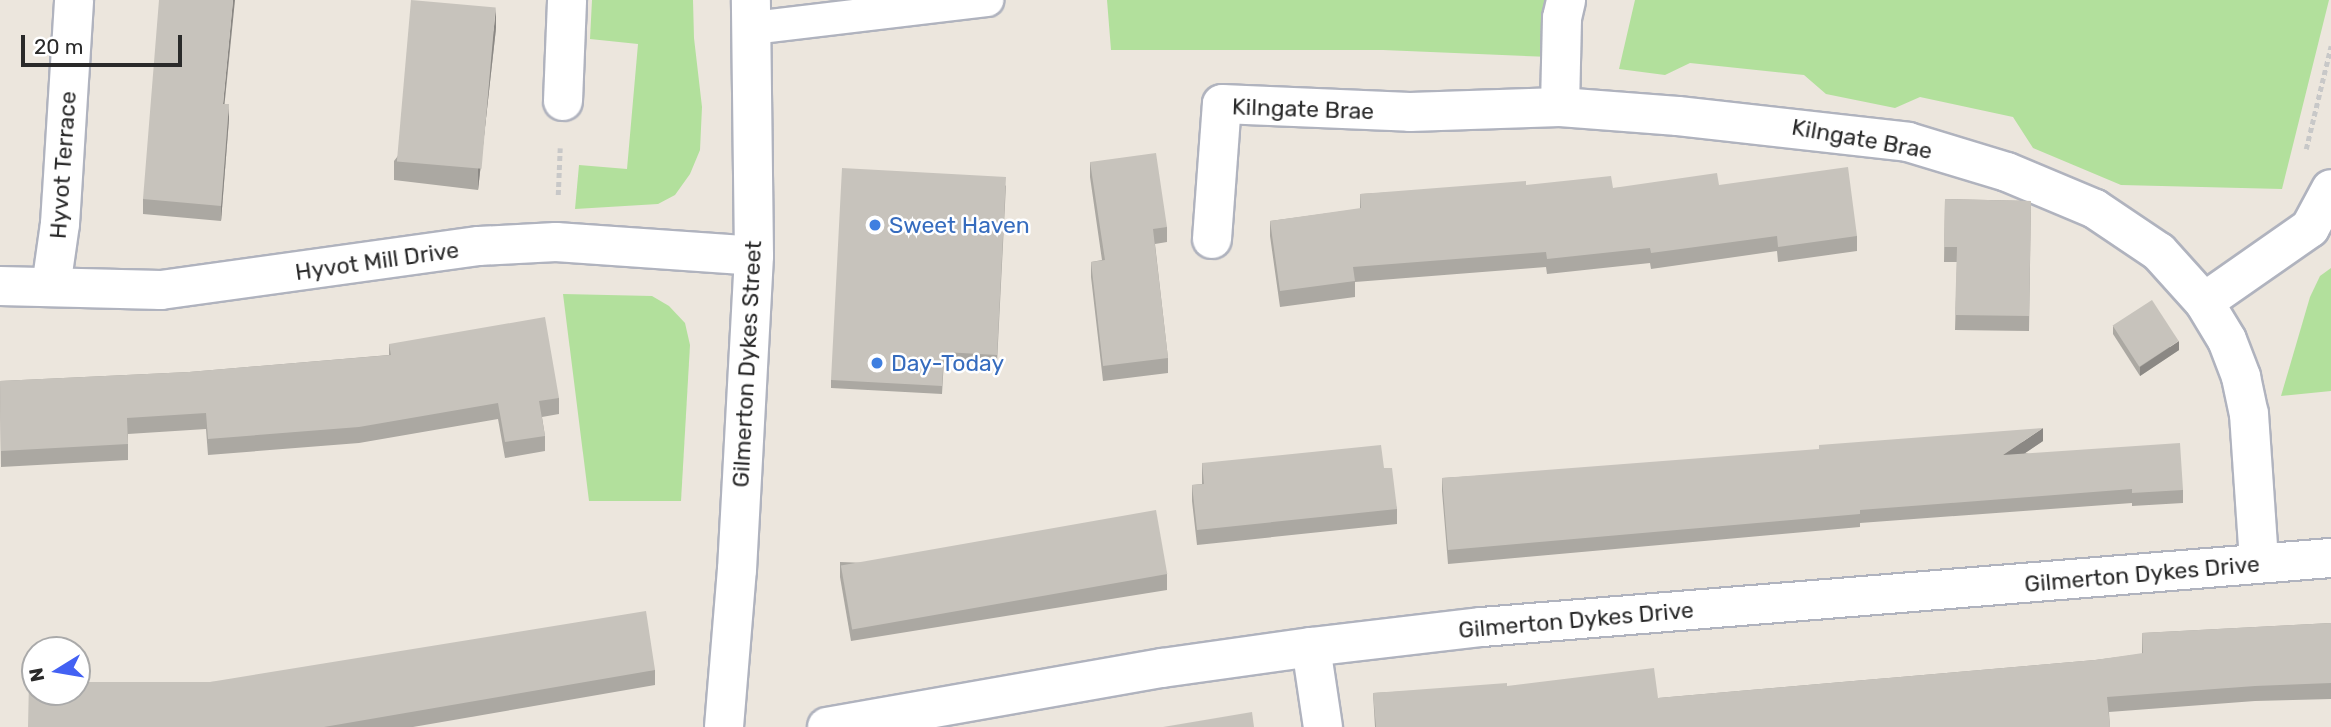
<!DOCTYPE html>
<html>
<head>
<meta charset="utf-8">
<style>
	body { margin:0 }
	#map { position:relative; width:2331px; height:727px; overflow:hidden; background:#ece6dd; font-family:Rubik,sans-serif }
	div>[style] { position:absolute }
	.green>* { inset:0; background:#b2e09c }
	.path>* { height:4.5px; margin-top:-2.25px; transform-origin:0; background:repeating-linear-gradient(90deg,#c8c8c8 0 5px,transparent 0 8.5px) }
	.roads { filter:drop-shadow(2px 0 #b0b3be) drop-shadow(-2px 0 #b0b3be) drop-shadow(0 2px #b0b3be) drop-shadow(0 -2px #b0b3be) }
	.lane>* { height:32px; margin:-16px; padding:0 16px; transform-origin:16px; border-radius:16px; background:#fff }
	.street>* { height:38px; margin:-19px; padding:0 19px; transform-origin:19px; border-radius:19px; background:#fff }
	.secondary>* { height:38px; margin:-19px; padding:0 19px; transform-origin:19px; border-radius:19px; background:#fff }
	.wall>* { inset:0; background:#aba8a2 }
	.shaded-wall>* { inset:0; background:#8b8884 }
	.building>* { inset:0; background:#c7c3bc; transform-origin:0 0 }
	.dots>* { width:19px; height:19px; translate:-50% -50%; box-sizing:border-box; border:4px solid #fff; border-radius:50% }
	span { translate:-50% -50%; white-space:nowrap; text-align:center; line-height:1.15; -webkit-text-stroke:5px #fff; paint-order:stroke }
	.street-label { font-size:23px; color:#2a2a2a }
	.shop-label { font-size:23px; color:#366cbe }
	.left { translate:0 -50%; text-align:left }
	.north { position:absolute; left:21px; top:636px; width:70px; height:70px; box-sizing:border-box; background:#fff; border:2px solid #aaa; border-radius:50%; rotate:259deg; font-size:19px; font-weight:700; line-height:28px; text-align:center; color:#2a2a2a }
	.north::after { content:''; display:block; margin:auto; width:24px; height:32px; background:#4361f3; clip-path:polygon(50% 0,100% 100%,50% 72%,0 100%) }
	.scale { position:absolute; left:21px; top:35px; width:161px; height:32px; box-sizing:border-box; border:4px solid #2a2a2a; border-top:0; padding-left:9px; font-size:21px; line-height:24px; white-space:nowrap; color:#2a2a2a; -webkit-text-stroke:5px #fff; paint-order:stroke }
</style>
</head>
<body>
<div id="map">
	<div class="green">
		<div style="clip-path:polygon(592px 0,693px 0,694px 38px,702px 107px,700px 150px,690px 174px,675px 195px,658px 204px,575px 209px,579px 165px,627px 169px,638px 44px,590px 39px)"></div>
		<div style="clip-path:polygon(1107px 0,1556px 0,1551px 57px,1383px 50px,1111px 50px)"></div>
		<div style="clip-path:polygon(1635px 0,2329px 0,2282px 189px,2121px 185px,2033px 148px,2013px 117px,1920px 97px,1895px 108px,1826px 94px,1804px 75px,1690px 63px,1665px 75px,1619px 69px)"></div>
		<div style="clip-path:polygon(2331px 268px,2331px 391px,2281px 396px,2310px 297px,2320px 276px)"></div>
		<div style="clip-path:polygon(563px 294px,652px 296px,669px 306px,685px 323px,690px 345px,681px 501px,589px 501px)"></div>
	</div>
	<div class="path">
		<div style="left:2306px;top:149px;width:106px;rotate:-76.4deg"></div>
		<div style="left:558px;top:195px;width:47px;rotate:-87.6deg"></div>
	</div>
	<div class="roads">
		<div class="lane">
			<div style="left:753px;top:28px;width:236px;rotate:-6.8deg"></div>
		</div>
		<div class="street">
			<div style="left:563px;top:101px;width:101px;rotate:-87.7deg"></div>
			<div style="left:1560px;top:107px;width:89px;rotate:-88.7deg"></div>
			<div style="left:1562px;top:18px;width:18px;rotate:-77deg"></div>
			<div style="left:1212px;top:239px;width:135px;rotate:-85.8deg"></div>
			<div style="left:1222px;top:104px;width:188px;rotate:2.4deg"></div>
			<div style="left:1410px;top:112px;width:150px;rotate:-1.9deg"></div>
			<div style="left:1560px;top:107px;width:118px;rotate:4.4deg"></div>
			<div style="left:1678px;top:116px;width:231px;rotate:6.4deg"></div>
			<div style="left:1908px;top:142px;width:103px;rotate:16.9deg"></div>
			<div style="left:2007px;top:172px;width:95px;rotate:22.8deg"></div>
			<div style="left:2095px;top:209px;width:77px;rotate:33.9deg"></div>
			<div style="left:2159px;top:252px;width:67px;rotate:48deg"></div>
			<div style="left:2204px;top:302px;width:44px;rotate:58.8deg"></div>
			<div style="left:2227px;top:340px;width:40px;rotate:69deg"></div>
			<div style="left:2241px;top:377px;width:38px;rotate:78deg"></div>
			<div style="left:2249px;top:414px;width:148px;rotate:86.1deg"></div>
			<div style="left:0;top:286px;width:161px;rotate:1.4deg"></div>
			<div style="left:161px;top:290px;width:321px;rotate:-7.9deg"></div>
			<div style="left:479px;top:246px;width:77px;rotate:-3deg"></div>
			<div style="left:556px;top:242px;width:198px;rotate:4deg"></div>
			<div style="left:51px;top:287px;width:64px;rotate:-81.9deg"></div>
			<div style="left:60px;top:224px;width:224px;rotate:-86.4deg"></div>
			<div style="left:2204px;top:302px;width:129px;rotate:-34.9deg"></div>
			<div style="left:2310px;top:228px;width:44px;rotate:-61.7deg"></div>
			<div style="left:1311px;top:647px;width:81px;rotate:81.5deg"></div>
			<div style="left:827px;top:727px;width:340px;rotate:-10deg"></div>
			<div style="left:1162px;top:668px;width:150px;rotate:-8deg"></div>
			<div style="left:1311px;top:647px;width:172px;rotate:-6.7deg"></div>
			<div style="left:1482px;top:627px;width:852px;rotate:-4.65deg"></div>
		</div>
		<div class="secondary">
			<div style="left:724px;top:727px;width:158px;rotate:-85.3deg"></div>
			<div style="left:737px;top:570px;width:314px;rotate:-86.9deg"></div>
			<div style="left:754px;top:256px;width:256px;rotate:-90.7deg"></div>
		</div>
	</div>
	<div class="wall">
		<div style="clip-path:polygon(496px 28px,478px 190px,394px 180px,394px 161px)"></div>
		<div style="clip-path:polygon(225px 104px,229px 119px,221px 221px,143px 214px,143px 199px)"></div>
		<div style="clip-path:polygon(1090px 162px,1167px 227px,1167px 242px,1155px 244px,1168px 358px,1168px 373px,1103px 381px,1091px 277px,1091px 262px,1102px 260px,1090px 177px)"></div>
		<div style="clip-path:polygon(1006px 185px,997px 363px,944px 360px,942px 394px,831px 388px,831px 380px)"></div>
		<div style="clip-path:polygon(1526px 185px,1613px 188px,1719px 185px,1857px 236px,1857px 251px,1778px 262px,1777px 251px,1651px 269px,1650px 263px,1547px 274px,1546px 267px,1355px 282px,1355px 297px,1280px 307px,1270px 236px,1270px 221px,1360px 209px,1360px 194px)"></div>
		<div style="clip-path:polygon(1945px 199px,2031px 201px,2029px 331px,1955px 330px,1957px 262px,1944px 262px)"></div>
		<div style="clip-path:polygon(2113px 326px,2179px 350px,2140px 376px,2113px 334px)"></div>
		<div style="clip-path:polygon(389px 344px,559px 398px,559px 414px,542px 417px,545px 436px,545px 451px,505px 458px,498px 419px,359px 443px,208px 455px,206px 429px,128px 434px,128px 460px,1px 467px,0 381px,189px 372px,389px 355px)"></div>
		<div style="clip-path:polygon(2043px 441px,2025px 453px,2183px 490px,2183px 503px,2132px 506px,2132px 503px,1860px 523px,1860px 527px,1448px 564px,1442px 491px,1442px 478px)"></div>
		<div style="clip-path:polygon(1202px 463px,1384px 468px,1397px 509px,1397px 524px,1197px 545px,1192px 501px,1192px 485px,1202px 484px)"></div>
		<div style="clip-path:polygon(840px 562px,1167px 574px,1167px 590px,851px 641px,840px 577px)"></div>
		<div style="clip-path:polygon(2331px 623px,2331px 699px,2255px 701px,2109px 712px,2110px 727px,1375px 727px,1373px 693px,1507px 686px,1658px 698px,2095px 660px,2142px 654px,2142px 633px)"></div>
		<div style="clip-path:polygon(655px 670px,655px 685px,413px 727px,28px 727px,210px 682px)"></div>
	</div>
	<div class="shaded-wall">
		<div style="clip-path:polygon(233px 0,235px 0,223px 119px,223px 104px)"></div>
		<div style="clip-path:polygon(496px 8px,496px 28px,478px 190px,478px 170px)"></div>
		<div style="clip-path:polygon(229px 104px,229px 119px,221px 221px,221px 206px)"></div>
		<div style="clip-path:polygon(2179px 341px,2179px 350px,2140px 376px,2140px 367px)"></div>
		<div style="clip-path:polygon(2043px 428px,2043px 441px,2003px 468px,2003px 455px)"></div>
	</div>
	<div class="building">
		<div style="clip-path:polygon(159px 0,233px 0,223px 104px,229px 104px,221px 206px,143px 199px)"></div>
		<div style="left:411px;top:0;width:85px;height:162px;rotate:5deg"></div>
		<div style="clip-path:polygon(1156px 153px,1167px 227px,1153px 229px,1168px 358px,1103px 366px,1091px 262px,1105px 260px,1090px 162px)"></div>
		<div style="clip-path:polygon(1848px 167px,1857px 236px,1778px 247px,1777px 236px,1651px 253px,1650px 248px,1547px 259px,1546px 252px,1353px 267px,1355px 281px,1280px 291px,1270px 221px,1361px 208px,1360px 194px,1526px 181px,1526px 185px,1611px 176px,1613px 188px,1717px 173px,1719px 185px)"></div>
		<div style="clip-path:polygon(842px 168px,1006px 177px,997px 355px,944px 352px,942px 386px,831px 380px)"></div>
		<div style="clip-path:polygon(1945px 199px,2031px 201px,2029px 316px,1955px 315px,1957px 247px,1944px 247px)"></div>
		<div style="left:2152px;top:300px;width:49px;height:47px;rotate:57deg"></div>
		<div style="clip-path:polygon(545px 317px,559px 398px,539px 401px,545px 436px,505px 442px,498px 403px,359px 427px,208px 439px,206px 413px,127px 418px,128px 444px,1px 451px,0 381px,189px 372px,391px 355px,389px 344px)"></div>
		<div style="clip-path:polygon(2043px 428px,2003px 455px,2180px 443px,2183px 490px,2132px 493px,2132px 489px,1860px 510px,1860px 514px,1448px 550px,1442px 478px,1819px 449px,1819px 445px)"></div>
		<div style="clip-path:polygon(1381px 445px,1384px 468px,1392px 468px,1397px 509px,1197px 530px,1192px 485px,1204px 484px,1202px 463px)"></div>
		<div style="left:1156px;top:510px;width:65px;height:320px;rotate:80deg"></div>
		<div style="clip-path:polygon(646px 611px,655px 670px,324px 727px,28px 727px,29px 681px,35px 681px,35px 692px,77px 692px,77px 682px,210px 682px)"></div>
		<div style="clip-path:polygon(2331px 623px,2331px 683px,2255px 686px,2107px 697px,2110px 727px,1376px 727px,1373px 693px,1507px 683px,1507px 686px,1654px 668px,1658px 698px,2095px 660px,2143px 653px,2142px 633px)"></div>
		<div style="clip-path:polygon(1252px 712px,1254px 727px,1163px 727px)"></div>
	</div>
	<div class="dots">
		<div style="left:875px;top:225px;background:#3f7fe0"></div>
		<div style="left:877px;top:363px;background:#3f7fe0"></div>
	</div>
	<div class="street-label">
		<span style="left:1303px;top:109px;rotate:2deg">Kilngate Brae</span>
		<span style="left:1862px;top:139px;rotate:10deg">Kilngate Brae</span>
		<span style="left:63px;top:165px;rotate:-86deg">Hyvot Terrace</span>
		<span style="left:377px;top:261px;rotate:-8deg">Hyvot Mill Drive</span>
		<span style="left:747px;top:364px;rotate:-87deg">Gilmerton Dykes Street</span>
		<span style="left:2142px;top:574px;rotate:-5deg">Gilmerton Dykes Drive</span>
		<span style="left:1576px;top:620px;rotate:-5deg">Gilmerton Dykes Drive</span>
	</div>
	<div class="shop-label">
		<span class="left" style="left:889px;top:225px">Sweet Haven</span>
		<span class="left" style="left:891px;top:363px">Day-Today</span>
	</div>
	<div class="north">N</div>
	<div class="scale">20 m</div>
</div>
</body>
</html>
